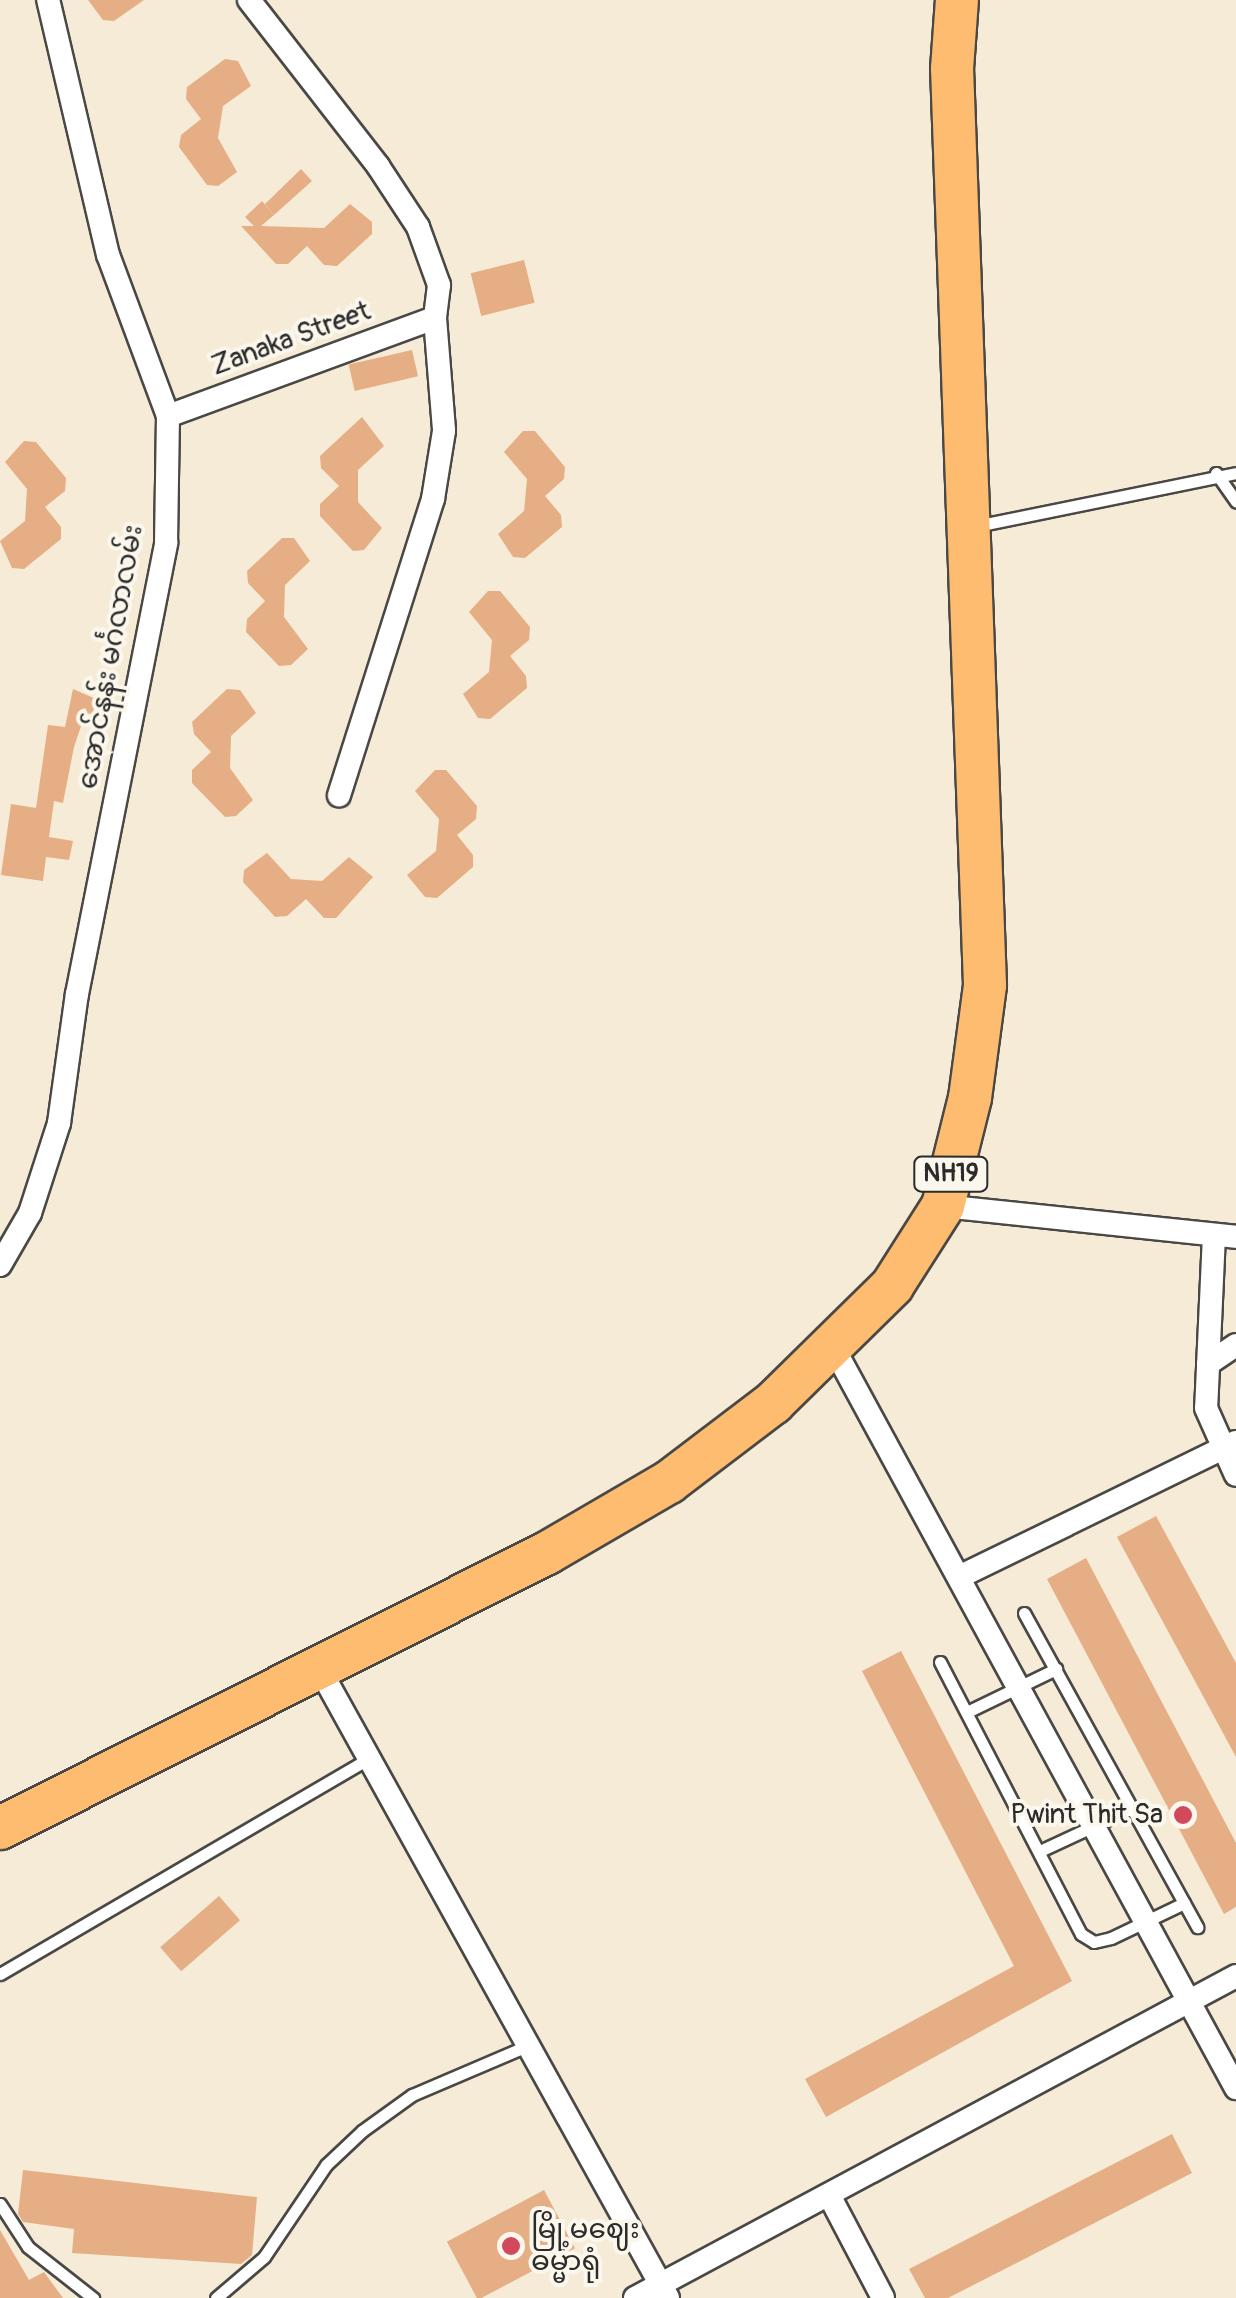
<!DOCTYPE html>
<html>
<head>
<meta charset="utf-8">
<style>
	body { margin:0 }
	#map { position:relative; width:1236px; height:2298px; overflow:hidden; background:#f6ebd7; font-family:Pangolin,"Noto Sans Myanmar",sans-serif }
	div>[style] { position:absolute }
	.building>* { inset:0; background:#e5ae85; transform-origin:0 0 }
	.roads { filter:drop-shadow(2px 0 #494845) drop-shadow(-2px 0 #494845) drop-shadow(0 2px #494845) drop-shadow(0 -2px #494845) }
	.lane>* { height:11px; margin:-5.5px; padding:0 5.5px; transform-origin:5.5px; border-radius:5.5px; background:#fff }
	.street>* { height:22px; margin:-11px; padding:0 11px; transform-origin:11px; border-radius:11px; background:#fff }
	.highway>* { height:42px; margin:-21px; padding:0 21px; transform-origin:21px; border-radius:21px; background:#fdbc6f }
	.dots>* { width:28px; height:28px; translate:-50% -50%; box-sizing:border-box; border:5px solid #fbf7ec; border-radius:50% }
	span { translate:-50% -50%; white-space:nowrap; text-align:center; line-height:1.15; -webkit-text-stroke:8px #fbf7ec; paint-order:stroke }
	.shield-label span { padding:2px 8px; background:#fbf7ec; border:2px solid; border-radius:8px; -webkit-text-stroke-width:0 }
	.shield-label { font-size:25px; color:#2b2b2b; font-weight:700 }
	.street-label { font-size:28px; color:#2b2b2b }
	.poi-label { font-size:28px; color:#2b2b2b }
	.right { translate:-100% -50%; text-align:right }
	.left { translate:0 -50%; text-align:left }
</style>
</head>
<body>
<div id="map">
	<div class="building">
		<div style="clip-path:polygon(88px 0,144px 0,114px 21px,103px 20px)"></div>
		<div style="clip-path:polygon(225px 59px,238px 61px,251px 86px,223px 106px,218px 138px,237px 172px,218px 186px,207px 185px,179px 147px,181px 135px,201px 119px,186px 99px,187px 87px)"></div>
		<div style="clip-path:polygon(301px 169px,312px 181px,274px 215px,265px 204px)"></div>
		<div style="clip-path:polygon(262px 201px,274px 215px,261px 226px,324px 228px,350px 204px,372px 222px,372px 234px,337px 266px,324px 265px,307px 246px,288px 264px,276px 264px,241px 226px,254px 226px,245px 217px)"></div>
		<div style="left:524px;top:260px;width:44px;height:55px;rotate:76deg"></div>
		<div style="left:412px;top:350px;width:27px;height:65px;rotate:77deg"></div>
		<div style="clip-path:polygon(362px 417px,384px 446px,358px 470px,358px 502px,382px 528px,364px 550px,353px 551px,320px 516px,320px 504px,339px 486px,321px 468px,320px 456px)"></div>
		<div style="clip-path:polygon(523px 431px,535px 431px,565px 467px,564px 479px,545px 496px,561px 515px,562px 527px,525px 558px,513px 557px,498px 534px,524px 511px,527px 479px,504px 452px)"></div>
		<div style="clip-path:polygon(24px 441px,36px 442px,66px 478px,65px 491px,45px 507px,61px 527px,61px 539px,24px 569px,12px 568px,0 541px,25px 521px,27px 489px,5px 462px)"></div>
		<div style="clip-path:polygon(282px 538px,294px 538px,310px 561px,285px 585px,284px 617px,308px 649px,291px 665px,279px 666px,246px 632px,247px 619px,265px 601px,248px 583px,247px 571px)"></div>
		<div style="clip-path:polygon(488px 591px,500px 591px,530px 627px,529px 640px,510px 656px,526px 676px,527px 688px,490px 719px,478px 718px,463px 694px,489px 672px,492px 640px,469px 612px)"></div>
		<div style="clip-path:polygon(73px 689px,96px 699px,91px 724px,82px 723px,74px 747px,63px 803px,54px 801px,49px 837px,73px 841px,69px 860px,46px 857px,43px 881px,1px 875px,11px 804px,36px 808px,48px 725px,65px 727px)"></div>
		<div style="clip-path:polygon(227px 689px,240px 690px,256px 713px,231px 736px,230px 768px,253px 800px,236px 816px,225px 817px,192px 783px,192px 770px,211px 752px,194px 734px,192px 722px)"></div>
		<div style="clip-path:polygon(435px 770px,446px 770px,477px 806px,476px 819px,457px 835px,473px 855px,473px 867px,437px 898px,425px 897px,407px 875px,436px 851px,439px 819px,415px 791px)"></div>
		<div style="clip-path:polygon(267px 853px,291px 879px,322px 881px,349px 857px,373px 877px,336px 918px,324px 918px,306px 899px,287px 916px,275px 917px,243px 882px,244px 870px)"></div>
		<div style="clip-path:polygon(1156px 1516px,1236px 1663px,1236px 1757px,1117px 1537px)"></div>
		<div style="clip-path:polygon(1086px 1558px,1236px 1843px,1236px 1907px,1224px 1914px,1047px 1579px)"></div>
		<div style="clip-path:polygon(901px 1651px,1072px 1981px,826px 2117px,805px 2079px,1014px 1966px,862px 1671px)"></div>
		<div style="left:219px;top:1896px;width:32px;height:78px;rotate:49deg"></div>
		<div style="clip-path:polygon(1172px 2134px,1192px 2173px,948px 2298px,925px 2298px,909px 2269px)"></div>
		<div style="clip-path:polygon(23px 2170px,257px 2197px,252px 2255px,241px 2264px,72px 2253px,74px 2229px,23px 2222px,18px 2214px)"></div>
		<div style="left:544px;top:2190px;width:66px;height:110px;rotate:62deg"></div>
		<div style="clip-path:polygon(0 2230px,29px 2280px,44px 2272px,63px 2298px,0 2298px)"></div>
	</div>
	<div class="roads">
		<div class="lane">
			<div style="left:1216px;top:473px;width:35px;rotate:55deg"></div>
			<div style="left:976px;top:526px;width:265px;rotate:-11.5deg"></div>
			<div style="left:1024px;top:1613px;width:359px;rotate:61.1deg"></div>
			<div style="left:940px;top:1662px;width:306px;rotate:62.6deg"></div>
			<div style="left:1081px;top:1934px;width:15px;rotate:32deg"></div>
			<div style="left:1094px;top:1942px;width:17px;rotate:-13deg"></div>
			<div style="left:1111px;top:1938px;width:81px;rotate:-25.6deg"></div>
			<div style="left:969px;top:1711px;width:97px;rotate:-25.8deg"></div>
			<div style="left:1042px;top:1850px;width:99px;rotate:-25deg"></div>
			<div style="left:0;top:1974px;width:428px;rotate:-30.3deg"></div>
			<div style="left:0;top:2204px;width:51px;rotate:56.9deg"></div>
			<div style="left:28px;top:2247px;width:83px;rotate:38.1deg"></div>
			<div style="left:216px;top:2298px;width:63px;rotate:-40.5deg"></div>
			<div style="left:264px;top:2257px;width:111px;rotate:-56deg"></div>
			<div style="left:326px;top:2165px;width:50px;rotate:-43.4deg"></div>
			<div style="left:362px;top:2131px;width:62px;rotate:-35.8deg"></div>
			<div style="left:412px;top:2095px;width:127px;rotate:-23.1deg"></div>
		</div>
		<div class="street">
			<div style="left:249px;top:0;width:210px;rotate:52.1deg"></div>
			<div style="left:378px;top:166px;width:73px;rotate:56.7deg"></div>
			<div style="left:418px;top:227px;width:62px;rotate:70.1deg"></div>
			<div style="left:439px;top:285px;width:33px;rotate:97deg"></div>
			<div style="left:435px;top:318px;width:113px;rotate:85.4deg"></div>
			<div style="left:444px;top:431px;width:69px;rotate:99.2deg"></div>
			<div style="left:433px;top:499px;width:311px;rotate:107.6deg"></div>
			<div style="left:168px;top:416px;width:284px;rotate:-20.2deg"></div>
			<div style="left:943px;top:1206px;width:295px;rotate:6deg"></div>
			<div style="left:1214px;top:1235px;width:173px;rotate:92.6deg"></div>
			<div style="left:1206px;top:1408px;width:73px;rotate:65.9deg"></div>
			<div style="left:0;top:1265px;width:60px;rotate:-60deg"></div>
			<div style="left:30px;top:1213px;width:95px;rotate:-72.1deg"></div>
			<div style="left:59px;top:1123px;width:130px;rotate:-82.1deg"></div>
			<div style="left:77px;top:994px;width:460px;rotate:-78.8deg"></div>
			<div style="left:166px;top:543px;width:127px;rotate:-89.1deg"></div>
			<div style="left:168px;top:416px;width:172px;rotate:-110.4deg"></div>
			<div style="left:108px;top:255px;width:262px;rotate:-103.2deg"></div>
			<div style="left:832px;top:1345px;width:846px;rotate:61.47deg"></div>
			<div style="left:1208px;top:1364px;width:34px;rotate:-34deg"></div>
			<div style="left:959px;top:1577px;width:308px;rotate:-26deg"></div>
			<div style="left:319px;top:1668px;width:720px;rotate:61.01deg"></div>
			<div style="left:829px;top:2195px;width:116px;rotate:62.3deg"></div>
			<div style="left:635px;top:2298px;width:682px;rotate:-28.18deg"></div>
		</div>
		<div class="highway">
			<div style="left:0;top:1828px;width:612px;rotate:-26.69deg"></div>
			<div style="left:547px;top:1553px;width:141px;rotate:-30.2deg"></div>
			<div style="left:669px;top:1482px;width:131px;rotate:-37.2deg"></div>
			<div style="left:773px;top:1403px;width:167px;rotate:-44.5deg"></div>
			<div style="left:892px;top:1286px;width:95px;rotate:-57.5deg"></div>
			<div style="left:943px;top:1206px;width:111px;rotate:-76deg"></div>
			<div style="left:970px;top:1098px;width:114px;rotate:-82.4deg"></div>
			<div style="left:985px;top:985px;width:917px;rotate:-92.06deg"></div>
			<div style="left:952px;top:69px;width:69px;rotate:-85.9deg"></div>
		</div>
	</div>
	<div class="dots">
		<div style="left:1183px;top:1815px;background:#d1495b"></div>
		<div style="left:511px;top:2246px;background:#d1495b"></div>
	</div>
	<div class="shield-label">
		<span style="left:951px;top:1174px">NH19</span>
	</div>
	<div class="street-label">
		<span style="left:291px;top:339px;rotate:-20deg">Zanaka Street</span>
		<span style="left:111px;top:657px;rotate:-80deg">အောင်နန်း မင်္ဂလာလမ်း</span>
	</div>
	<div class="poi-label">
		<span class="right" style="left:1163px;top:1815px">Pwint Thit Sa</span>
		<span class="left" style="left:531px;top:2246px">မြို့မဈေး<br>ဓမ္မာရုံ</span>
	</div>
</div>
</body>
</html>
